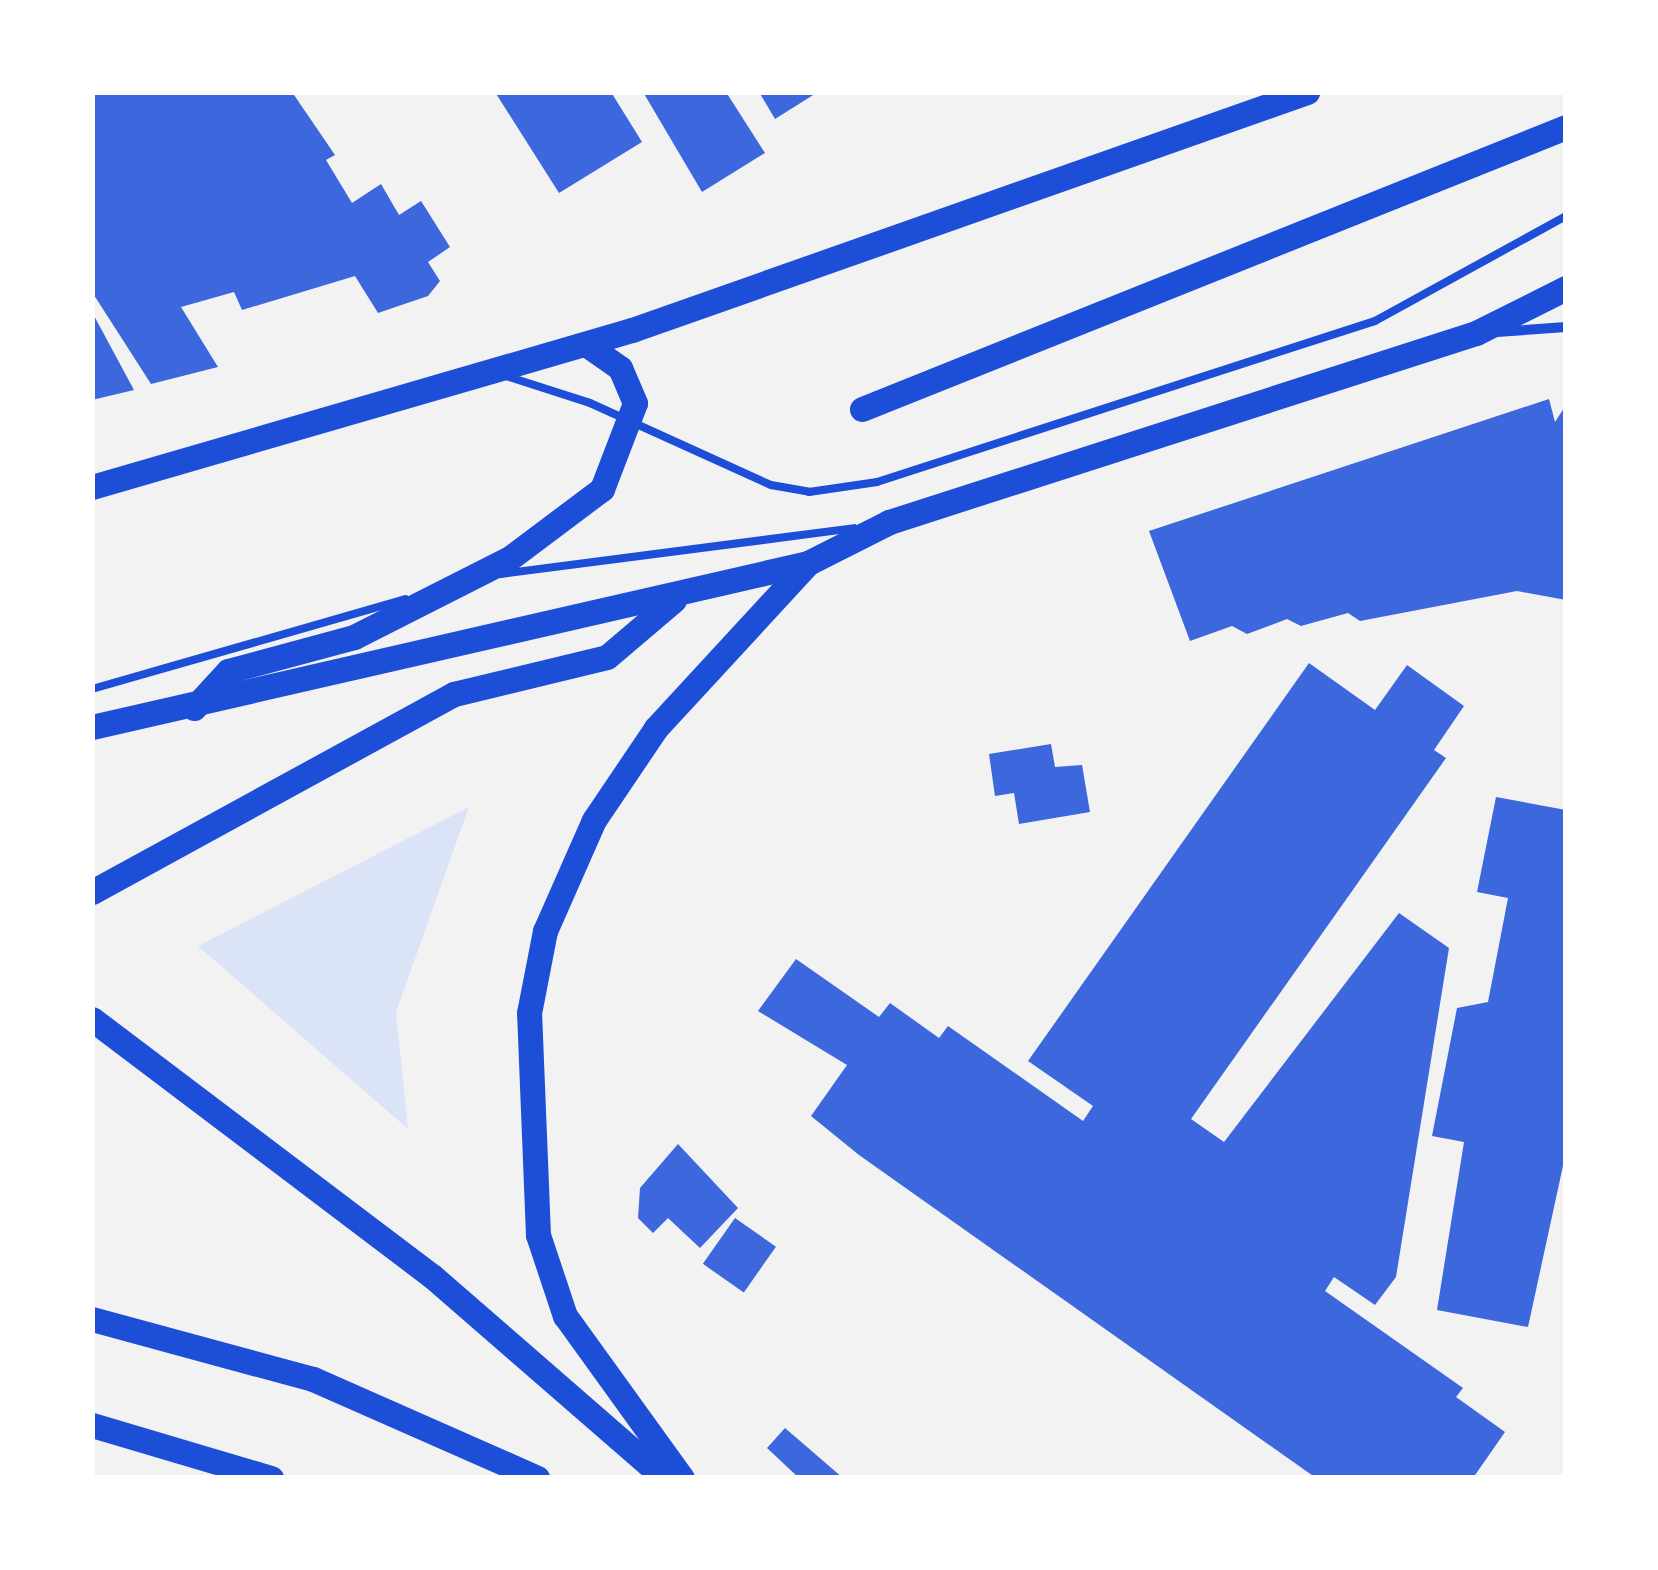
<!DOCTYPE html>
<html>
<head>
<meta charset="utf-8">
<style>
	body { margin:0 }
	#map { position:relative; width:1658px; height:1570px; overflow:hidden; background:#f2f2f2; font-family:Jost,sans-serif }
	div>[style] { position:absolute }
	.green>* { inset:0; background:#dbe4f7 }
	.building>* { inset:0; background:#3d67dc; transform-origin:0 0 }
	.service>* { height:8px; margin:-4px; padding:0 4px; transform-origin:4px; border-radius:4px; background:#1d4ed8 }
	.minor>* { height:10px; margin:-5px; padding:0 5px; transform-origin:5px; border-radius:5px; background:#1d4ed8 }
	.primary>* { height:25px; margin:-12.5px; padding:0 12.5px; transform-origin:12.5px; border-radius:12.5px; background:#1d4ed8 }
	span { translate:-50% -50%; white-space:nowrap; text-align:center; line-height:1.15; -webkit-text-stroke:8px #fff; paint-order:stroke }
	.frame { position:absolute; inset:0; border:95px solid #fff; pointer-events:none }
</style>
</head>
<body>
<div id="map">
	<div class="green">
		<div style="clip-path:polygon(469px 807px,396px 1012px,408px 1129px,198px 946px)"></div>
	</div>
	<div class="building">
		<div style="clip-path:polygon(92px 92px,292px 92px,335px 155px,326px 160px,352px 203px,381px 184px,399px 215px,421px 201px,450px 247px,428px 262px,440px 281px,428px 296px,378px 313px,355px 276px,242px 310px,234px 292px,181px 307px,218px 367px,151px 384px,92px 292px)"></div>
		<div style="clip-path:polygon(495px 92px,611px 92px,642px 142px,559px 193px)"></div>
		<div style="clip-path:polygon(643px 92px,726px 92px,765px 153px,702px 192px)"></div>
		<div style="clip-path:polygon(759px 92px,818px 92px,775px 119px)"></div>
		<div style="clip-path:polygon(92px 312px,134px 390px,92px 400px)"></div>
		<div style="clip-path:polygon(1549px 399px,1555px 422px,1566px 405px,1566px 600px,1517px 591px,1360px 621px,1348px 613px,1301px 626px,1287px 619px,1247px 634px,1232px 626px,1190px 641px,1149px 531px)"></div>
		<div style="clip-path:polygon(1309px 663px,1375px 710px,1407px 665px,1464px 706px,1434px 750px,1446px 758px,1191px 1119px,1224px 1142px,1399px 913px,1449px 948px,1396px 1277px,1375px 1305px,1334px 1277px,1325px 1291px,1463px 1388px,1456px 1397px,1505px 1432px,1473px 1478px,1316px 1478px,859px 1155px,811px 1116px,847px 1065px,758px 1011px,796px 959px,879px 1017px,890px 1003px,939px 1038px,948px 1026px,1083px 1121px,1093px 1106px,1028px 1061px)"></div>
		<div style="clip-path:polygon(1051px 744px,1055px 767px,1082px 765px,1090px 812px,1019px 824px,1014px 793px,995px 796px,989px 754px)"></div>
		<div style="clip-path:polygon(1496px 797px,1566px 810px,1566px 1152px,1528px 1327px,1437px 1310px,1464px 1142px,1432px 1136px,1457px 1008px,1488px 1002px,1508px 898px,1477px 892px)"></div>
		<div style="clip-path:polygon(678px 1144px,738px 1208px,700px 1248px,668px 1218px,653px 1233px,638px 1218px,640px 1188px)"></div>
		<div style="left:735px;top:1218px;width:50px;height:56px;rotate:35deg"></div>
		<div style="clip-path:polygon(785px 1428px,843px 1478px,799px 1478px,767px 1448px)"></div>
	</div>
	<div class="service">
		<div style="left:506px;top:376px;width:88px;rotate:17.8deg"></div>
		<div style="left:590px;top:403px;width:199px;rotate:24.4deg"></div>
		<div style="left:771px;top:485px;width:39px;rotate:10deg"></div>
		<div style="left:809px;top:492px;width:69px;rotate:-8.4deg"></div>
		<div style="left:877px;top:482px;width:523px;rotate:-17.92deg"></div>
		<div style="left:1375px;top:321px;width:218px;rotate:-28.8deg"></div>
		<div style="left:501px;top:574px;width:356px;rotate:-7.4deg"></div>
		<div style="left:92px;top:689px;width:326px;rotate:-16deg"></div>
	</div>
	<div class="minor">
		<div style="left:1497px;top:332px;width:69px;rotate:-4.1deg"></div>
	</div>
	<div class="primary">
		<div style="left:862px;top:409px;width:758px;rotate:-21.83deg"></div>
		<div style="left:92px;top:487px;width:562px;rotate:-16.21deg"></div>
		<div style="left:632px;top:330px;width:716px;rotate:-19.42deg"></div>
		<div style="left:194px;top:708px;width:50px;rotate:-47.4deg"></div>
		<div style="left:228px;top:671px;width:131px;rotate:-15.1deg"></div>
		<div style="left:354px;top:637px;width:175px;rotate:-26.9deg"></div>
		<div style="left:510px;top:558px;width:115px;rotate:-36.9deg"></div>
		<div style="left:602px;top:489px;width:92px;rotate:-69deg"></div>
		<div style="left:635px;top:403px;width:38px;rotate:-113deg"></div>
		<div style="left:620px;top:368px;width:40px;rotate:-145.1deg"></div>
		<div style="left:92px;top:727px;width:735px;rotate:-12.9deg"></div>
		<div style="left:808px;top:563px;width:91px;rotate:-26.8deg"></div>
		<div style="left:889px;top:522px;width:617px;rotate:-17.85deg"></div>
		<div style="left:1476px;top:333px;width:101px;rotate:-26.6deg"></div>
		<div style="left:92px;top:892px;width:413px;rotate:-28.7deg"></div>
		<div style="left:454px;top:694px;width:157px;rotate:-13.6deg"></div>
		<div style="left:607px;top:657px;width:88px;rotate:-40.4deg"></div>
		<div style="left:92px;top:1019px;width:426px;rotate:37.1deg"></div>
		<div style="left:432px;top:1276px;width:308px;rotate:41deg"></div>
		<div style="left:92px;top:1319px;width:229px;rotate:15.2deg"></div>
		<div style="left:313px;top:1379px;width:245px;rotate:23.8deg"></div>
		<div style="left:92px;top:1425px;width:187px;rotate:16.5deg"></div>
		<div style="left:682px;top:1478px;width:200px;rotate:-125.8deg"></div>
		<div style="left:565px;top:1316px;width:85px;rotate:-108.4deg"></div>
		<div style="left:538px;top:1235px;width:222px;rotate:-92.3deg"></div>
		<div style="left:529px;top:1013px;width:84px;rotate:-79deg"></div>
		<div style="left:545px;top:931px;width:121px;rotate:-66.2deg"></div>
		<div style="left:594px;top:820px;width:111px;rotate:-56deg"></div>
		<div style="left:656px;top:728px;width:224px;rotate:-47.3deg"></div>
	</div>
	<div class="frame"></div>
</div>
</body>
</html>
